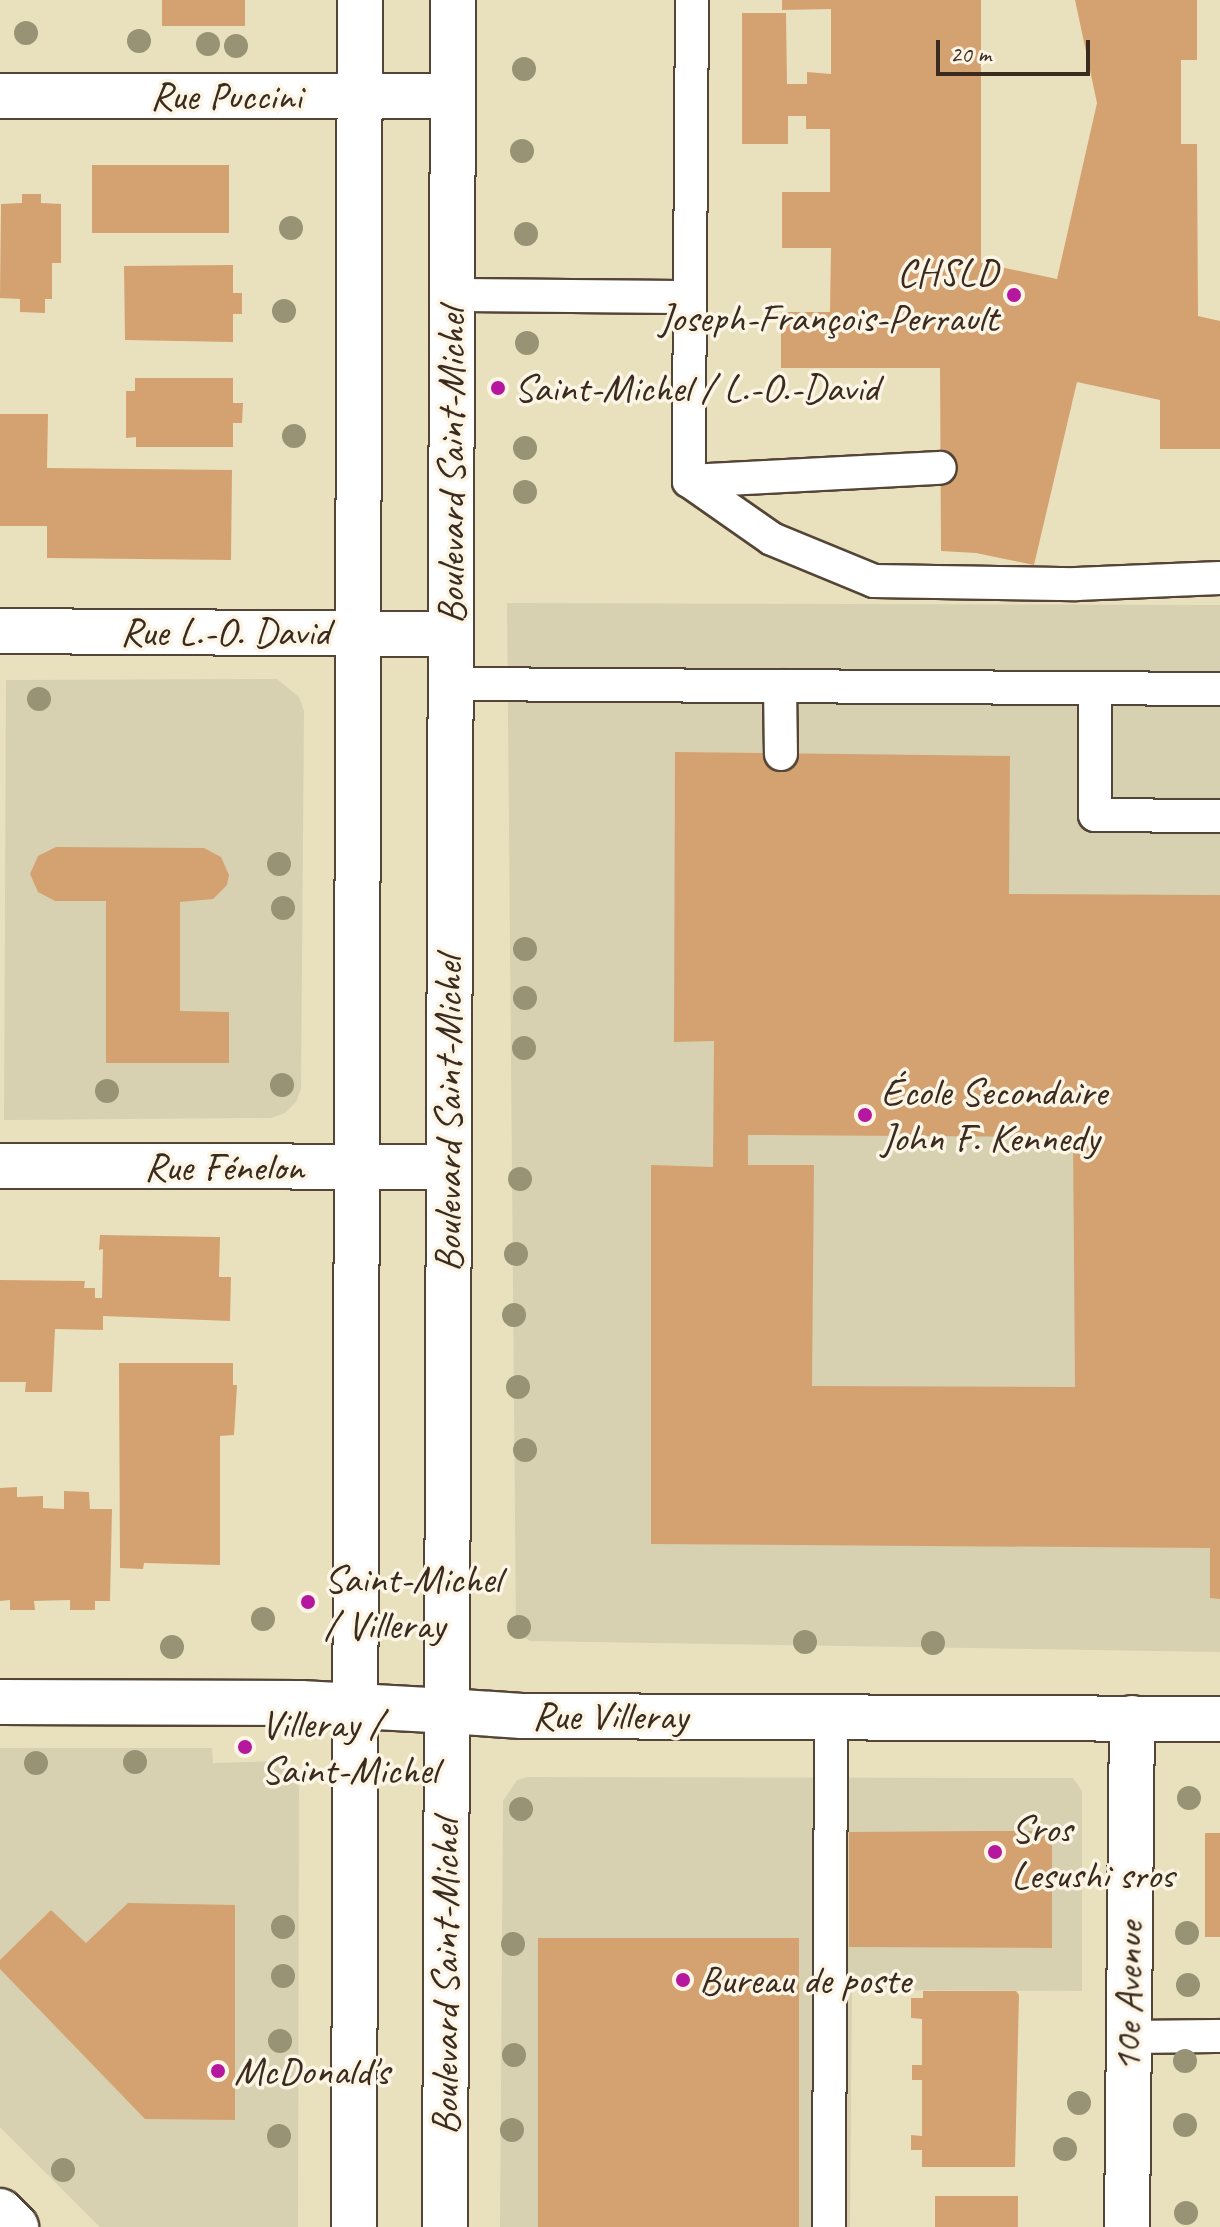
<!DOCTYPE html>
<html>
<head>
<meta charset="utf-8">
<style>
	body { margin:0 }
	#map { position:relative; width:1220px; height:2227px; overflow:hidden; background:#e9e1be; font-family:Caveat,sans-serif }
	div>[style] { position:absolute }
	.built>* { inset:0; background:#d7d1b1 }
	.building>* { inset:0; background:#d4a271; transform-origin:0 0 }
	.roads { filter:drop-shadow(2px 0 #554536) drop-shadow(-2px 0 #554536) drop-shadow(0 2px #554536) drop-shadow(0 -2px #554536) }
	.service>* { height:32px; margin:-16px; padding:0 16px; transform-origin:16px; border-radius:16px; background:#fff }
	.minor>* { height:44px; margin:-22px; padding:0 22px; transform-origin:22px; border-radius:22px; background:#fff }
	.tertiary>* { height:44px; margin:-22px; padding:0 22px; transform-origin:22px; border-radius:22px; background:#fff }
	.secondary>* { height:44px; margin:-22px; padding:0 22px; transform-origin:22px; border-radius:22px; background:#fff }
	.trees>* { width:24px; height:24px; margin:-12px; border-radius:50%; background:#989374 }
	.dots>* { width:22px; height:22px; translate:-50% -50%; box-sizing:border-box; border:4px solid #fcf5e5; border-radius:50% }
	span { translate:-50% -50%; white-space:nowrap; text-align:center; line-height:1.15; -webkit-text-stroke:7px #fcf5e5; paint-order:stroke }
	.street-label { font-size:40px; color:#3b2a1e }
	.poi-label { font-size:40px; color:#3b2a1e }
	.right { translate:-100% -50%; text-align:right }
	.left { translate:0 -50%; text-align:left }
	.scale { position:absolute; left:936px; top:40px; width:154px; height:36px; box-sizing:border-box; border:4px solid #3b2a1e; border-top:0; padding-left:10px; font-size:24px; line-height:28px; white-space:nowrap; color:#3b2a1e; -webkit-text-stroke:6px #fcf5e5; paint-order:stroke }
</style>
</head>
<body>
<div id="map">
	<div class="built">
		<div style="clip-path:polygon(507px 603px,1220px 605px,1220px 1652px,530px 1641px,516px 1633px)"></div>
		<div style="clip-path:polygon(277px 679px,299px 697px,304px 711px,301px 1089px,296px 1102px,285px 1113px,271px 1118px,4px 1120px,6px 680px)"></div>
		<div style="clip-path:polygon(0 1748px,212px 1748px,213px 1763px,279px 1761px,296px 1773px,299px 1786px,298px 2227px,100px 2227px,0 2127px)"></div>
		<div style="clip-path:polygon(528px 1777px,1073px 1778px,1082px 1791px,1082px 1991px,852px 1990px,850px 2227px,500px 2227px,503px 1801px,517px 1780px)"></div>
	</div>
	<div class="building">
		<div style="left:162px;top:0;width:83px;height:26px"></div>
		<div style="clip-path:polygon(782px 0,981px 0,981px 263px,1057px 279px,1097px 103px,1075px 0,1197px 0,1197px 60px,1181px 60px,1181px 144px,1197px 144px,1198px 316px,1220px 321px,1220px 449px,1160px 449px,1160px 400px,1077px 382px,1034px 565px,976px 553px,941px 551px,940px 368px,781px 368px,781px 312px,830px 312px,831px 248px,782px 248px,782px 192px,830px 192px,830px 129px,806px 129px,806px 116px,788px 116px,788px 144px,742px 144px,742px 13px,786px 13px,787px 84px,807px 84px,807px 72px,831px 74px,831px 9px,782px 10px)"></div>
		<div style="left:92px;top:165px;width:137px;height:68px"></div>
		<div style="clip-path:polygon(22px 194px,41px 194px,41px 203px,61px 204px,61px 263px,52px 263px,52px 299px,45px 299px,45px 313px,20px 312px,20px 299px,0 298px,1px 204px,22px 203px)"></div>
		<div style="clip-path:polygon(233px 265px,233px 293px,242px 293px,242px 314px,233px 314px,233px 342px,125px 340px,124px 266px)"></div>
		<div style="clip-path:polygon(135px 378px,233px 378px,233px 403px,243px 403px,242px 423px,233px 423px,233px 447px,136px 447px,136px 437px,126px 438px,126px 391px,135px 391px)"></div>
		<div style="clip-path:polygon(0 414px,48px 414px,47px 468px,232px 470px,231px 560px,47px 558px,47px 526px,0 526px)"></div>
		<div style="clip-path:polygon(evenodd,675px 752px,1010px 756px,1009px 894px,1220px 895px,1220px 1599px,1210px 1598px,1210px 1548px,651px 1544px,651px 1165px,713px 1167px,714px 1041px,674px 1042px,675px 752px,748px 1135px,1073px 1137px,1075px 1387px,812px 1386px,814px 1165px,748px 1165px,748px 1135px)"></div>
		<div style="clip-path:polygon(56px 847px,204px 848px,221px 857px,229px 875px,227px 885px,213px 899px,180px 902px,180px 1011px,229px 1012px,229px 1063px,106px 1063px,106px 901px,55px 901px,38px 892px,30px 874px,38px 856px)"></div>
		<div style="clip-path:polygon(100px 1235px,220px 1237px,219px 1277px,231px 1277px,230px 1321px,103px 1316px,103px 1330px,55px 1329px,52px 1392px,25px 1392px,26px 1382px,0 1382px,0 1280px,85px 1281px,84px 1288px,95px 1288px,95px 1298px,102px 1298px,103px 1249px,99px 1250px)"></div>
		<div style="clip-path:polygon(119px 1363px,233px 1363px,233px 1385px,237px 1385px,234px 1435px,220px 1436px,220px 1565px,144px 1563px,143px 1569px,120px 1568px)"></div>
		<div style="clip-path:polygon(17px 1487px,17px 1497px,43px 1496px,43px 1508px,64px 1509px,64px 1491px,89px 1492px,90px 1509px,112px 1509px,110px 1601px,95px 1601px,95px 1610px,70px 1610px,70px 1600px,34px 1601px,35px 1610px,10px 1610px,10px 1600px,0 1601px,0 1488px)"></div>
		<div style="clip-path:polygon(981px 1831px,1052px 1831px,1052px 1948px,849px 1947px,849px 1832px)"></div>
		<div style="left:1205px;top:1833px;width:15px;height:104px"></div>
		<div style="clip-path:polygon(128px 1903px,235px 1905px,235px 2120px,145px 2119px,0 1969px,0 1960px,51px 1910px,86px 1943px)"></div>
		<div style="left:538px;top:1938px;width:261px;height:289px"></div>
		<div style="clip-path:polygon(923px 1991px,1016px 1991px,1019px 1995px,1015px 2167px,922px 2167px,922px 2150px,911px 2150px,911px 2135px,922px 2136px,922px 2080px,912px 2080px,912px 2065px,922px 2065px,922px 2019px,911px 2018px,911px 1998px,923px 1998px)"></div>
		<div style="left:935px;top:2196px;width:83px;height:31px"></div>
	</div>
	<div class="roads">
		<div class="service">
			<div style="left:692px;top:0;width:481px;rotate:90.4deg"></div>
			<div style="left:689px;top:481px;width:101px;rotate:34.9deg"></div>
			<div style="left:772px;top:539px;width:110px;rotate:22.4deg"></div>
			<div style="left:874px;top:581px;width:202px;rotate:0.9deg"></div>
			<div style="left:1076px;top:584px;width:144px;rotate:-2.4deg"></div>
			<div style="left:452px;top:295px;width:238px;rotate:0.5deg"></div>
			<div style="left:689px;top:481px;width:251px;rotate:-3deg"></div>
			<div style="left:450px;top:684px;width:770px;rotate:0.37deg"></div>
			<div style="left:780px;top:686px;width:68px;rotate:89.2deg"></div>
			<div style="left:1095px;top:688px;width:127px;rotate:90deg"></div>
			<div style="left:1095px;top:815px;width:125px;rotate:0.5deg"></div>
			<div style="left:1127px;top:2037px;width:93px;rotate:-0.6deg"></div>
			<div style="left:829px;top:2227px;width:511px;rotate:-89.78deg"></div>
		</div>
		<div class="minor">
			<div style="left:0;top:96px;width:452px"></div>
			<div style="left:0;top:631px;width:451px;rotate:0.4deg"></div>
			<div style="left:0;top:1166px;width:448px;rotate:0.1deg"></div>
			<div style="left:0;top:1702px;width:301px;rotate:0.2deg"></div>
			<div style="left:301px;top:1703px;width:146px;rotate:3.1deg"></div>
			<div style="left:0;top:2211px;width:23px;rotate:45deg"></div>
			<div style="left:1127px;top:2227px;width:509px;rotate:-89.44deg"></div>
		</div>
		<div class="tertiary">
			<div style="left:447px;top:1711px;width:75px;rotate:3.8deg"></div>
			<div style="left:522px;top:1716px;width:698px;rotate:0.25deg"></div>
		</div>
		<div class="secondary">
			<div style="left:354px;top:2227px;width:2227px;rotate:-89.85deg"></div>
			<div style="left:445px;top:2227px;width:2227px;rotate:-89.79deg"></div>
		</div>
	</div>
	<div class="trees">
		<div style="left:26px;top:33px"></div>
		<div style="left:139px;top:41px"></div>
		<div style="left:208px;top:44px"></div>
		<div style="left:236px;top:46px"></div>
		<div style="left:524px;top:69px"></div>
		<div style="left:522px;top:151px"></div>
		<div style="left:291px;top:228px"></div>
		<div style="left:526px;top:234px"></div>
		<div style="left:284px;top:311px"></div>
		<div style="left:527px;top:343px"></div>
		<div style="left:294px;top:436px"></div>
		<div style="left:525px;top:448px"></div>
		<div style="left:525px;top:492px"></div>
		<div style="left:39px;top:699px"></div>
		<div style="left:279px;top:864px"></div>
		<div style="left:283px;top:908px"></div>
		<div style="left:525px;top:949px"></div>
		<div style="left:525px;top:998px"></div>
		<div style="left:524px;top:1048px"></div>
		<div style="left:282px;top:1085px"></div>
		<div style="left:107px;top:1091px"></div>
		<div style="left:520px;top:1179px"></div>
		<div style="left:516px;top:1254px"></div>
		<div style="left:514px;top:1315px"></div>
		<div style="left:518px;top:1387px"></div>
		<div style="left:525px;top:1450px"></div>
		<div style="left:263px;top:1619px"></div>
		<div style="left:519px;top:1627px"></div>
		<div style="left:805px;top:1642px"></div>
		<div style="left:933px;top:1643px"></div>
		<div style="left:172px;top:1647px"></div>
		<div style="left:135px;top:1762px"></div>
		<div style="left:36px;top:1763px"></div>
		<div style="left:1189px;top:1798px"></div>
		<div style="left:521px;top:1809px"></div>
		<div style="left:283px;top:1927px"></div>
		<div style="left:1187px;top:1933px"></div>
		<div style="left:513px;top:1944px"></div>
		<div style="left:283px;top:1976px"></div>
		<div style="left:1188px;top:1985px"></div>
		<div style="left:280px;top:2041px"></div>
		<div style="left:514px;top:2055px"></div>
		<div style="left:1185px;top:2061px"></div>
		<div style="left:1079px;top:2103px"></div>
		<div style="left:1185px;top:2125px"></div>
		<div style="left:512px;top:2130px"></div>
		<div style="left:279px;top:2136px"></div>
		<div style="left:1065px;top:2149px"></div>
		<div style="left:63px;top:2170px"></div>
		<div style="left:1186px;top:2213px"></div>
	</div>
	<div class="dots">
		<div style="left:1014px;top:295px;background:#b5179e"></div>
		<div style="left:498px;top:388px;background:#b5179e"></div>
		<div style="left:865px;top:1115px;background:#b5179e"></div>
		<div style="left:308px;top:1602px;background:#b5179e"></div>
		<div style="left:245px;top:1747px;background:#b5179e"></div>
		<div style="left:995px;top:1852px;background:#b5179e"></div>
		<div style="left:683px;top:1980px;background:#b5179e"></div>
		<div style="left:218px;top:2071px;background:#b5179e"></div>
	</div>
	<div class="street-label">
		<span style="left:226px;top:96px">Rue Puccini</span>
		<span style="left:451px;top:466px;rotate:-90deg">Boulevard Saint-Michel</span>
		<span style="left:225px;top:632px">Rue L.-O. David</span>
		<span style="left:448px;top:1114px;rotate:-90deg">Boulevard Saint-Michel</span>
		<span style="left:224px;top:1167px">Rue Fénelon</span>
		<span style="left:610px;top:1716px">Rue Villeray</span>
		<span style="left:445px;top:1977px;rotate:-90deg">Boulevard Saint-Michel</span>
		<span style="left:1128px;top:1997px;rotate:-89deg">10e Avenue</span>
	</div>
	<div class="poi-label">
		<span class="right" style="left:998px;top:295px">CHSLD<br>Joseph-François-Perrault</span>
		<span class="left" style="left:514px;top:388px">Saint-Michel / L.-O.-David</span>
		<span class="left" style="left:881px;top:1115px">École Secondaire<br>John F. Kennedy</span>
		<span class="left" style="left:324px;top:1602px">Saint-Michel<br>/ Villeray</span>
		<span class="left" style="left:261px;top:1747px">Villeray /<br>Saint-Michel</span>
		<span class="left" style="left:1011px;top:1852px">Sros<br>Lesushi sros</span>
		<span class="left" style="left:699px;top:1980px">Bureau de poste</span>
		<span class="left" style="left:234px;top:2071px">McDonald's</span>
	</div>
	<div class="scale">20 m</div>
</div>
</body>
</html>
